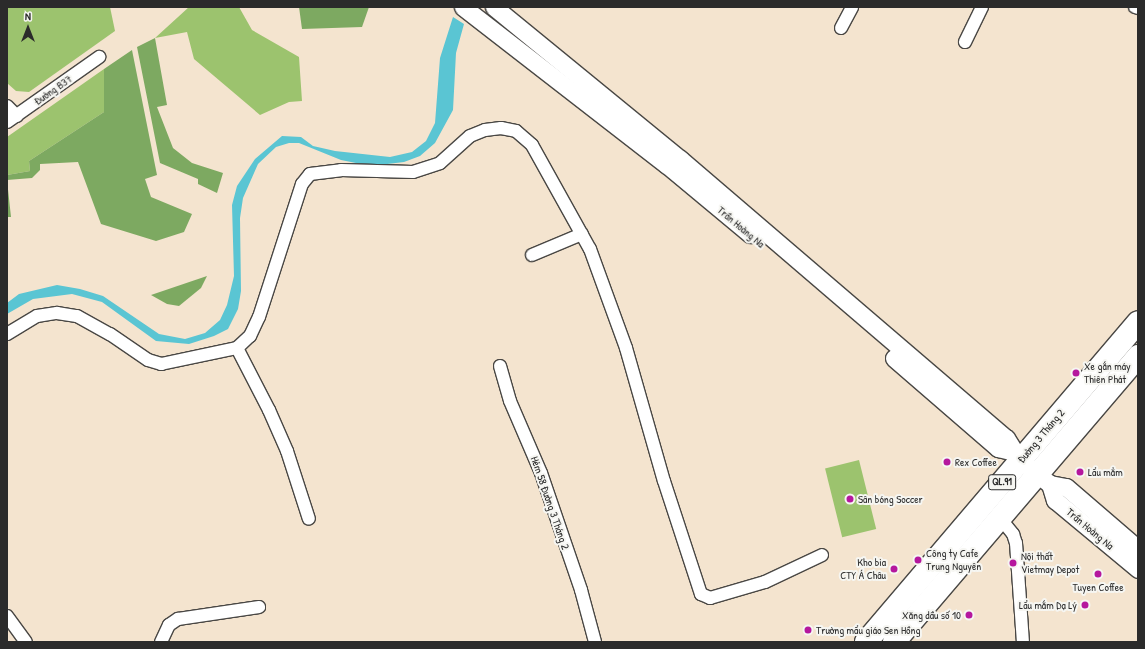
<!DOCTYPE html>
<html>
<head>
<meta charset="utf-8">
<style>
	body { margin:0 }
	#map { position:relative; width:1145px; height:649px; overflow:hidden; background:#f4e4cf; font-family:"Patrick Hand",sans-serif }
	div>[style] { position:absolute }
	.green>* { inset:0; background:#9cc36e; transform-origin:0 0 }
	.forest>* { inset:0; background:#7da961 }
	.water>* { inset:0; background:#5ac5d3 }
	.roads { filter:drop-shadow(1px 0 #494744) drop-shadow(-1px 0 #494744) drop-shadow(0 1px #494744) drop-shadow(0 -1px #494744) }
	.street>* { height:12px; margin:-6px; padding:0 6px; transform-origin:6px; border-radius:6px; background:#fff }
	.secondary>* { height:17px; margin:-8.5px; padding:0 8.5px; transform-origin:8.5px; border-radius:8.5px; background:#fff }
	.highway>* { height:22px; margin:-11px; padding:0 11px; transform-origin:11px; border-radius:11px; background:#fff }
	.dots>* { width:11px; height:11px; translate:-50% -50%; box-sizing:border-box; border:2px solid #f6f6f2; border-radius:50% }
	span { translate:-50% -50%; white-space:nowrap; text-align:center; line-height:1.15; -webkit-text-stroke:4px #f6f6f2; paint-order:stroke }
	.shield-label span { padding:1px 3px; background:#f6f6f2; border:1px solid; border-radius:3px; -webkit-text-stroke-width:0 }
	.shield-label { font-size:10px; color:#2b2b2b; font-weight:700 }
	.street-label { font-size:11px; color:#2b2b2b }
	.poi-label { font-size:11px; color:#2b2b2b }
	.left { translate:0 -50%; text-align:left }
	.right { translate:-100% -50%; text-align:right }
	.frame { position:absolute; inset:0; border:8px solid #2b2b2b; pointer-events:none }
	.north { position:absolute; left:8px; top:8px; width:40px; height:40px; -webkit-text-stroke:3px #f6f6f2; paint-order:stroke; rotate:0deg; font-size:11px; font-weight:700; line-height:16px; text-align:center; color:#2b2b2b }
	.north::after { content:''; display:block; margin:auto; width:14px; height:18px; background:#2b2b2b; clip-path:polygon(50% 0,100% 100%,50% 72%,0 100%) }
</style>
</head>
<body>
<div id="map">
	<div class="green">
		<div style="clip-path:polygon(7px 7px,110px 7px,115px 31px,29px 92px,16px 91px,7px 83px)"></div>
		<div style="clip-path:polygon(189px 7px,239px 7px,252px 30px,299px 57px,302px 101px,289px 102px,260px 115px,194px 59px,187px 32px,155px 38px)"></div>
		<div style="clip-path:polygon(104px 69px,104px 112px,29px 161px,30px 171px,7px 175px,7px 137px)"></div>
		<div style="left:859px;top:460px;width:71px;height:35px;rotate:76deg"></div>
	</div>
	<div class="forest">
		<div style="clip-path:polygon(299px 7px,369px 7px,362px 27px,302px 29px)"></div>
		<div style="clip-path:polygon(155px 38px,167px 105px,157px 107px,173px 148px,192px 163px,223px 173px,217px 193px,198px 184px,198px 179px,160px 163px,137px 47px)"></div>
		<div style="clip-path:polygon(132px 50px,157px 175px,145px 179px,151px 197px,192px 214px,184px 232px,156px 241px,101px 224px,78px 162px,40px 164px,40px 170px,32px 178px,7px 180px,11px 217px,7px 217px,7px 175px,30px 171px,29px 161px,104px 112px,104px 69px)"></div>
		<div style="clip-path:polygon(207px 276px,201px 288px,179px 306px,167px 304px,151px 295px)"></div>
	</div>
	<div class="water">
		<div style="clip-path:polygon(453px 17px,464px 24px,456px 53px,453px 110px,435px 143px,420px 156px,404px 162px,371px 166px,341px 160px,299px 143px,289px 143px,276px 147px,258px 164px,243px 198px,240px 218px,241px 291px,238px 309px,228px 329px,214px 336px,189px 344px,156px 341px,102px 302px,72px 294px,33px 299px,7px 314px,7px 303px,19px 294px,57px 285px,80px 289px,103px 296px,159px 334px,185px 339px,205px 333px,220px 320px,227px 305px,234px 276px,232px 205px,237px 186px,255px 159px,282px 136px,301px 137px,313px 146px,335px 151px,390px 157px,412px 152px,426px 141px,435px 123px,440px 58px)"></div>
	</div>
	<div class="roads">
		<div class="street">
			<div style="left:1135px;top:7px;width:3px;rotate:18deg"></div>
			<div style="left:841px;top:28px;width:24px;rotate:-62deg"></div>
			<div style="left:965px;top:42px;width:39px;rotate:-64deg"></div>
			<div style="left:7px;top:106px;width:14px;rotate:45deg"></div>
			<div style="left:7px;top:122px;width:113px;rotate:-35.2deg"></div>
			<div style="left:532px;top:255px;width:54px;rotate:-22.8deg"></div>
			<div style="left:7px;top:334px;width:35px;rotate:-31deg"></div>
			<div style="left:37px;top:316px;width:20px;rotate:-9deg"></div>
			<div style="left:57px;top:313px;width:20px;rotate:9deg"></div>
			<div style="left:77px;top:316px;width:38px;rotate:29deg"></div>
			<div style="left:110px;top:334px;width:46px;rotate:34.4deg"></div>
			<div style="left:148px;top:360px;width:14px;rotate:17deg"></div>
			<div style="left:161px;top:364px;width:78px;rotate:-11.9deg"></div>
			<div style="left:237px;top:348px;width:18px;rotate:-43deg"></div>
			<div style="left:250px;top:336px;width:21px;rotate:-65deg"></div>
			<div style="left:259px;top:317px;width:140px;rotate:-72.1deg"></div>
			<div style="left:302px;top:184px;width:13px;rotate:-51deg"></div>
			<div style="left:310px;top:174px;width:31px;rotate:-7deg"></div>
			<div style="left:341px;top:170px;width:72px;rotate:1.6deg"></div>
			<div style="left:413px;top:172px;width:28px;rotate:-18deg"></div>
			<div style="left:440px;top:163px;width:40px;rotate:-42deg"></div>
			<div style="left:470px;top:136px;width:16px;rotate:-22deg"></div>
			<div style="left:485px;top:130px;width:16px;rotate:-7deg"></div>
			<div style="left:501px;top:128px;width:15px;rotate:11deg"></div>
			<div style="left:516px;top:131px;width:21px;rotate:41deg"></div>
			<div style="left:532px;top:145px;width:119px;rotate:60.9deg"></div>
			<div style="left:590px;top:249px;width:105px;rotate:70deg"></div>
			<div style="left:626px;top:348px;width:138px;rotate:74.1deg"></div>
			<div style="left:664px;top:481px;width:119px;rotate:71.9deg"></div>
			<div style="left:701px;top:594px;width:10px;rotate:24deg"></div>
			<div style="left:710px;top:598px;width:57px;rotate:-16.2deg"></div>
			<div style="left:765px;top:582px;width:63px;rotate:-25.3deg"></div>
			<div style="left:237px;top:348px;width:70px;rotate:62.7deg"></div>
			<div style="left:269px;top:410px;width:45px;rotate:66.3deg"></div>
			<div style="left:287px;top:451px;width:71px;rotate:72.1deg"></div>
			<div style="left:500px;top:366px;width:36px;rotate:74deg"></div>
			<div style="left:510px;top:401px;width:78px;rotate:66.7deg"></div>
			<div style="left:541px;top:473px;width:124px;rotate:71.1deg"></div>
			<div style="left:581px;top:590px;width:54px;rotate:74.9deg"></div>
			<div style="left:1000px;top:518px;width:21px;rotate:51deg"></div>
			<div style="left:1013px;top:534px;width:9px;rotate:72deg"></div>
			<div style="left:1016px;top:543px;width:99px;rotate:86deg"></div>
			<div style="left:7px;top:616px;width:32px;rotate:54deg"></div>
			<div style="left:161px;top:642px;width:19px;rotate:-65deg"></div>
			<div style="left:169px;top:625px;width:11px;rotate:-34deg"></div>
			<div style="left:178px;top:619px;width:82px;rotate:-8.4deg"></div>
		</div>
		<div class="secondary">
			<div style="left:463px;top:7px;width:258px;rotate:37.8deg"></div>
			<div style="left:667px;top:165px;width:108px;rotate:39.7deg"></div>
			<div style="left:494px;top:7px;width:240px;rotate:39.3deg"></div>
			<div style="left:680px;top:159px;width:429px;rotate:40.6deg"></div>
			<div style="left:1006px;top:438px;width:26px;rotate:58deg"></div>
			<div style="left:1020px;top:460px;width:38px;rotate:39deg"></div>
			<div style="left:1050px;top:484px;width:16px;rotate:11deg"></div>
			<div style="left:1066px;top:487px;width:95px;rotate:40.7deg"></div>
			<div style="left:894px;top:358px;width:138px;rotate:40.9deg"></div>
			<div style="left:998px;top:448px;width:16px;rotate:14deg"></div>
			<div style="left:1050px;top:484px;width:17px;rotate:73deg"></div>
			<div style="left:1055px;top:500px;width:108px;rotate:39.7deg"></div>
		</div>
		<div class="highway">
			<div style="left:866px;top:642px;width:420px;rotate:-49.6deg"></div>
			<div style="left:894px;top:642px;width:376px;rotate:-49.5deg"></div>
		</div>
	</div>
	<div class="dots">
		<div style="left:1076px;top:373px;background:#b5179e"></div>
		<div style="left:947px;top:462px;background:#b5179e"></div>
		<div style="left:1080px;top:472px;background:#b5179e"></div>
		<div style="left:850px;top:499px;background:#b5179e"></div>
		<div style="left:918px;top:560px;background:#b5179e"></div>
		<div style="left:1013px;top:563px;background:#b5179e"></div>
		<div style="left:894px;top:569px;background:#b5179e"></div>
		<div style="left:1098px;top:574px;background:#b5179e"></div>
		<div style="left:1085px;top:605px;background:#b5179e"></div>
		<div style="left:969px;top:615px;background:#b5179e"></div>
		<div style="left:808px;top:630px;background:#b5179e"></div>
	</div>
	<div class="shield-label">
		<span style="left:1002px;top:482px">QL.91</span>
	</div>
	<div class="street-label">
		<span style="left:53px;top:90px;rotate:-35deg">Đường B37</span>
		<span style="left:741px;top:227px;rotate:40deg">Trần Hoàng Na</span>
		<span style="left:1041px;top:436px;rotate:-50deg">Đường 3 Tháng 2</span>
		<span style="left:550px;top:503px;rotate:71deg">Hẻm 58 Đường 3 Tháng 2</span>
		<span style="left:1090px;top:529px;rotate:40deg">Trần Hoàng Na</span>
	</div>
	<div class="poi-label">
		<span class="left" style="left:1084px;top:373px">Xe gắn máy<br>Thiên Phát</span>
		<span class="left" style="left:955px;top:462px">Rex Coffee</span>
		<span class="left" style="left:1088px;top:472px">Lẩu mẳm</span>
		<span class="left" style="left:858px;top:499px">Sân bóng Soccer</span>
		<span class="left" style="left:926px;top:560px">Công ty Cafe<br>Trung Nguyên</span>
		<span class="left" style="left:1021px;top:563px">Nội thất<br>Vietmay Depot</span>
		<span class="right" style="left:886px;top:569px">Kho bia<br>CTY Á Châu</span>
		<span style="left:1098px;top:587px">Tuyen Coffee</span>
		<span class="right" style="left:1077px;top:605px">Lẩu mắm Dạ Lý</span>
		<span class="right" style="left:961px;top:615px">Xăng dầu số 10</span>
		<span class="left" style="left:816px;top:630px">Trường mẩu giáo Sen Hồng</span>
	</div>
	<div class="frame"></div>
	<div class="north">N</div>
</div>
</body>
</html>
